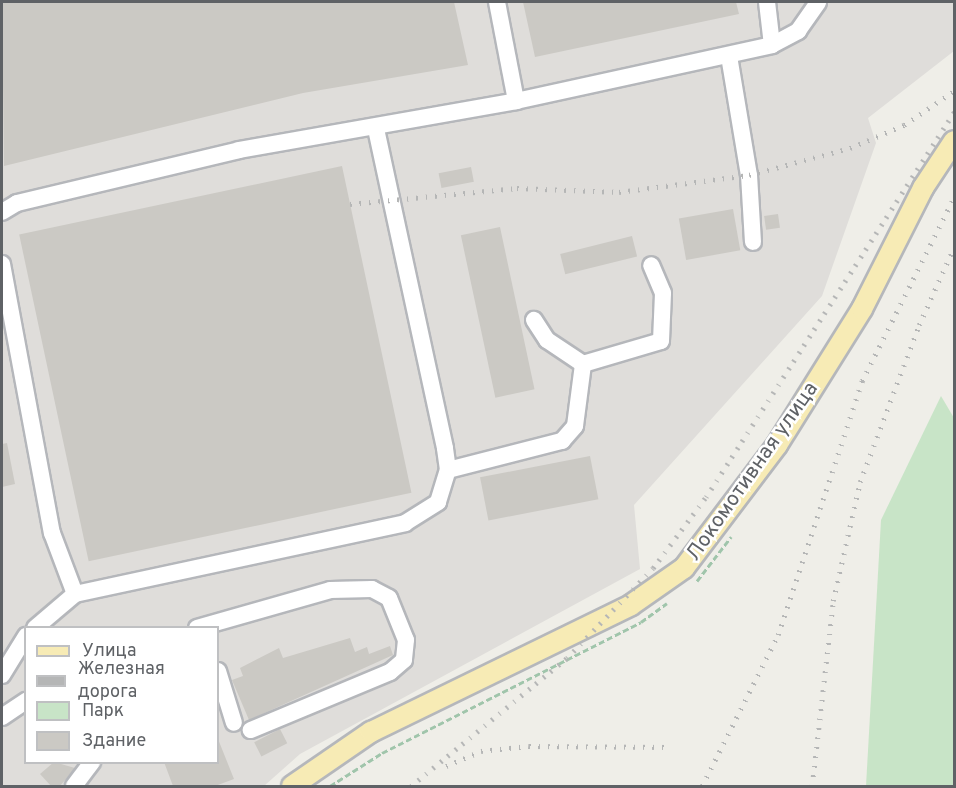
<!DOCTYPE html>
<html>
<head>
<meta charset="utf-8">
<style>
	body { margin:0 }
	#map { position:relative; width:956px; height:788px; overflow:hidden; background:#efeee8; font-family:Overpass,sans-serif }
	div>[style] { position:absolute }
	.industrial>* { inset:0; background:#dfddda }
	.green>* { inset:0; background:#c8e4c7 }
	.building>* { inset:0; background:#cbc9c4; transform-origin:0 0 }
	.path>* { height:3px; margin-top:-1.5px; transform-origin:0; background:repeating-linear-gradient(90deg,#a0c5ab 0 6px,transparent 0 9px) }
	.roads { filter:drop-shadow(2px 0 #b5b7bb) drop-shadow(-2px 0 #b5b7bb) drop-shadow(0 2px #b5b7bb) drop-shadow(0 -2px #b5b7bb) }
	.minor>* { height:16px; margin:-8px; padding:0 8px; transform-origin:8px; border-radius:8px; background:#fff }
	.major>* { height:20px; margin:-10px; padding:0 10px; transform-origin:10px; border-radius:10px; background:#f7ebb5 }
	.rail>* { height:4.5px; margin-top:-2.25px; transform-origin:0; background:repeating-linear-gradient(90deg,#b5b6b6 0 1.5px,transparent 0 9.5px) }
	span { translate:-50% -50%; white-space:nowrap; text-align:center; line-height:1.15; -webkit-text-stroke:5px #fff; paint-order:stroke }
	.street-label { font-size:21px; color:#5f6266 }
	.frame { position:absolute; inset:0; border:3px solid #5f6266; pointer-events:none }
	.legend { position:absolute; left:24px; top:626px; width:195px; height:138px; box-sizing:border-box; background:#fff; border:2px solid #bfc0c2; margin:0; padding:8px 10px; list-style:none; font-size:18px; color:#5f6266 }
	.legend li { display:flex; align-items:center; gap:12px; height:30px }
	.legend b { width:30px; border:2px solid #bfc0c2 }
</style>
</head>
<body>
<div id="map">
	<div class="industrial">
		<div style="clip-path:polygon(evenodd,2px 2px,954px 2px,954px 51px,868px 118px,876px 143px,822px 296px,634px 505px,640px 569px,300px 754px,264px 786px,2px 786px,2px 2px,26px 628px,218px 628px,218px 762px,26px 762px,26px 628px)"></div>
	</div>
	<div class="green">
		<div style="clip-path:polygon(941px 396px,954px 418px,954px 786px,866px 786px,881px 520px)"></div>
	</div>
	<div class="building">
		<div style="clip-path:polygon(2px 2px,454px 2px,468px 65px,303px 93px,4px 166px)"></div>
		<div style="clip-path:polygon(523px 2px,736px 2px,739px 14px,535px 57px)"></div>
		<div style="left:342px;top:166px;width:334px;height:330px;rotate:78deg"></div>
		<div style="left:471px;top:167px;width:15px;height:33px;rotate:79deg"></div>
		<div style="left:733px;top:209px;width:42px;height:55px;rotate:80deg"></div>
		<div style="left:778px;top:214px;width:14px;height:14px;rotate:82deg"></div>
		<div style="left:500px;top:227px;width:166px;height:40px;rotate:78deg"></div>
		<div style="left:632px;top:236px;width:21px;height:74px;rotate:76deg"></div>
		<div style="clip-path:polygon(7px 443px,15px 484px,2px 487px,2px 444px)"></div>
		<div style="left:590px;top:456px;width:44px;height:112px;rotate:79deg"></div>
		<div style="clip-path:polygon(350px 638px,355px 652px,367px 647px,369px 654px,390px 646px,393px 655px,249px 720px,232px 680px,243px 676px,240px 668px,279px 648px,283px 658px)"></div>
		<div style="left:280px;top:729px;width:16px;height:29px;rotate:63deg"></div>
		<div style="clip-path:polygon(218px 739px,234px 779px,215px 786px,173px 786px,164px 762px,218px 762px)"></div>
		<div style="clip-path:polygon(54px 762px,75px 768px,60px 786px,51px 786px,40px 774px)"></div>
	</div>
	<div class="path">
		<div style="left:697px;top:581px;width:56px;rotate:-52.3deg"></div>
		<div style="left:330px;top:786px;width:62px;rotate:-32.4deg"></div>
		<div style="left:382px;top:753px;width:290px;rotate:-26.8deg"></div>
		<div style="left:641px;top:622px;width:32px;rotate:-36deg"></div>
	</div>
	<div class="roads">
		<div class="minor">
			<div style="left:497px;top:2px;width:101px;rotate:79.1deg"></div>
			<div style="left:767px;top:2px;width:43px;rotate:83.4deg"></div>
			<div style="left:729px;top:56px;width:121px;rotate:80.5deg"></div>
			<div style="left:749px;top:175px;width:67px;rotate:86.6deg"></div>
			<div style="left:2px;top:212px;width:17px;rotate:-31deg"></div>
			<div style="left:17px;top:203px;width:228px;rotate:-13.4deg"></div>
			<div style="left:239px;top:150px;width:281px;rotate:-10deg"></div>
			<div style="left:516px;top:101px;width:262px;rotate:-12.3deg"></div>
			<div style="left:772px;top:45px;width:30px;rotate:-28deg"></div>
			<div style="left:798px;top:31px;width:35px;rotate:-55deg"></div>
			<div style="left:2px;top:264px;width:274px;rotate:79.5deg"></div>
			<div style="left:52px;top:533px;width:65px;rotate:69.3deg"></div>
			<div style="left:583px;top:364px;width:81px;rotate:-16.4deg"></div>
			<div style="left:661px;top:341px;width:48px;rotate:-87.6deg"></div>
			<div style="left:663px;top:293px;width:30px;rotate:-113deg"></div>
			<div style="left:448px;top:470px;width:118px;rotate:-14.3deg"></div>
			<div style="left:562px;top:441px;width:20px;rotate:-49deg"></div>
			<div style="left:575px;top:426px;width:63px;rotate:-82.6deg"></div>
			<div style="left:583px;top:364px;width:43px;rotate:-146.3deg"></div>
			<div style="left:547px;top:340px;width:24px;rotate:-123deg"></div>
			<div style="left:35px;top:628px;width:52px;rotate:-40.4deg"></div>
			<div style="left:75px;top:594px;width:338px;rotate:-12.1deg"></div>
			<div style="left:405px;top:523px;width:39px;rotate:-32deg"></div>
			<div style="left:438px;top:502px;width:34px;rotate:-73deg"></div>
			<div style="left:448px;top:470px;width:22px;rotate:-98deg"></div>
			<div style="left:445px;top:448px;width:327px;rotate:-102.2deg"></div>
			<div style="left:197px;top:628px;width:138px;rotate:-15.9deg"></div>
			<div style="left:330px;top:590px;width:42px;rotate:-1.4deg"></div>
			<div style="left:372px;top:589px;width:19px;rotate:28deg"></div>
			<div style="left:389px;top:598px;width:45px;rotate:68deg"></div>
			<div style="left:406px;top:640px;width:20px;rotate:96deg"></div>
			<div style="left:404px;top:660px;width:18px;rotate:139deg"></div>
			<div style="left:390px;top:672px;width:151px;rotate:157.4deg"></div>
			<div style="left:218px;top:671px;width:54px;rotate:72.9deg"></div>
			<div style="left:2px;top:675px;width:46px;rotate:-58.4deg"></div>
			<div style="left:2px;top:717px;width:29px;rotate:-34deg"></div>
			<div style="left:74px;top:786px;width:30px;rotate:-53deg"></div>
		</div>
		<div class="major">
			<div style="left:292px;top:786px;width:96px;rotate:-34.4deg"></div>
			<div style="left:371px;top:732px;width:289px;rotate:-26deg"></div>
			<div style="left:631px;top:605px;width:65px;rotate:-34.9deg"></div>
			<div style="left:684px;top:568px;width:154px;rotate:-52.9deg"></div>
			<div style="left:777px;top:445px;width:160px;rotate:-58deg"></div>
			<div style="left:862px;top:309px;width:136px;rotate:-63.2deg"></div>
			<div style="left:923px;top:188px;width:56px;rotate:-56.6deg"></div>
		</div>
	</div>
	<div class="rail">
		<div style="left:350px;top:204px;width:168px;rotate:-5.5deg"></div>
		<div style="left:517px;top:188px;width:102px;rotate:2.2deg"></div>
		<div style="left:619px;top:192px;width:131px;rotate:-7.5deg"></div>
		<div style="left:749px;top:175px;width:105px;rotate:-15deg"></div>
		<div style="left:850px;top:148px;width:59px;rotate:-23.1deg"></div>
		<div style="left:904px;top:125px;width:60px;rotate:-34.2deg"></div>
		<div style="left:446px;top:766px;width:38px;rotate:-23deg"></div>
		<div style="left:481px;top:751px;width:48px;rotate:-5.9deg"></div>
		<div style="left:529px;top:746px;width:141px;rotate:0.4deg"></div>
		<div style="left:411px;top:786px;width:202px;rotate:-39.4deg"></div>
		<div style="left:567px;top:658px;width:124px;rotate:-46.3deg"></div>
		<div style="left:653px;top:568px;width:89px;rotate:-53.3deg"></div>
		<div style="left:706px;top:497px;width:458px;rotate:-57.2deg"></div>
		<div style="left:702px;top:786px;width:169px;rotate:-63.3deg"></div>
		<div style="left:778px;top:635px;width:268px;rotate:-71.7deg"></div>
		<div style="left:862px;top:381px;width:206px;rotate:-63.4deg"></div>
		<div style="left:812px;top:786px;width:186px;rotate:-83.5deg"></div>
		<div style="left:833px;top:601px;width:122px;rotate:-77.2deg"></div>
		<div style="left:860px;top:482px;width:168px;rotate:-69.4deg"></div>
		<div style="left:919px;top:325px;width:85px;rotate:-65.8deg"></div>
	</div>
	<div class="street-label">
		<span style="left:753px;top:472px;rotate:-55deg">Локомотивная улица</span>
	</div>
	<div class="frame"></div>
	<ul class="legend">
	<li><b style="height:8px;background:#f7ebb5"></b>Улица</li>
	<li><b style="height:8px;background:#b5b6b6"></b>Железная дорога</li>
	<li><b style="height:16px;background:#c8e4c7"></b>Парк</li>
	<li><b style="height:16px;background:#cbc9c4"></b>Здание</li>
	</ul>
</div>
</body>
</html>
